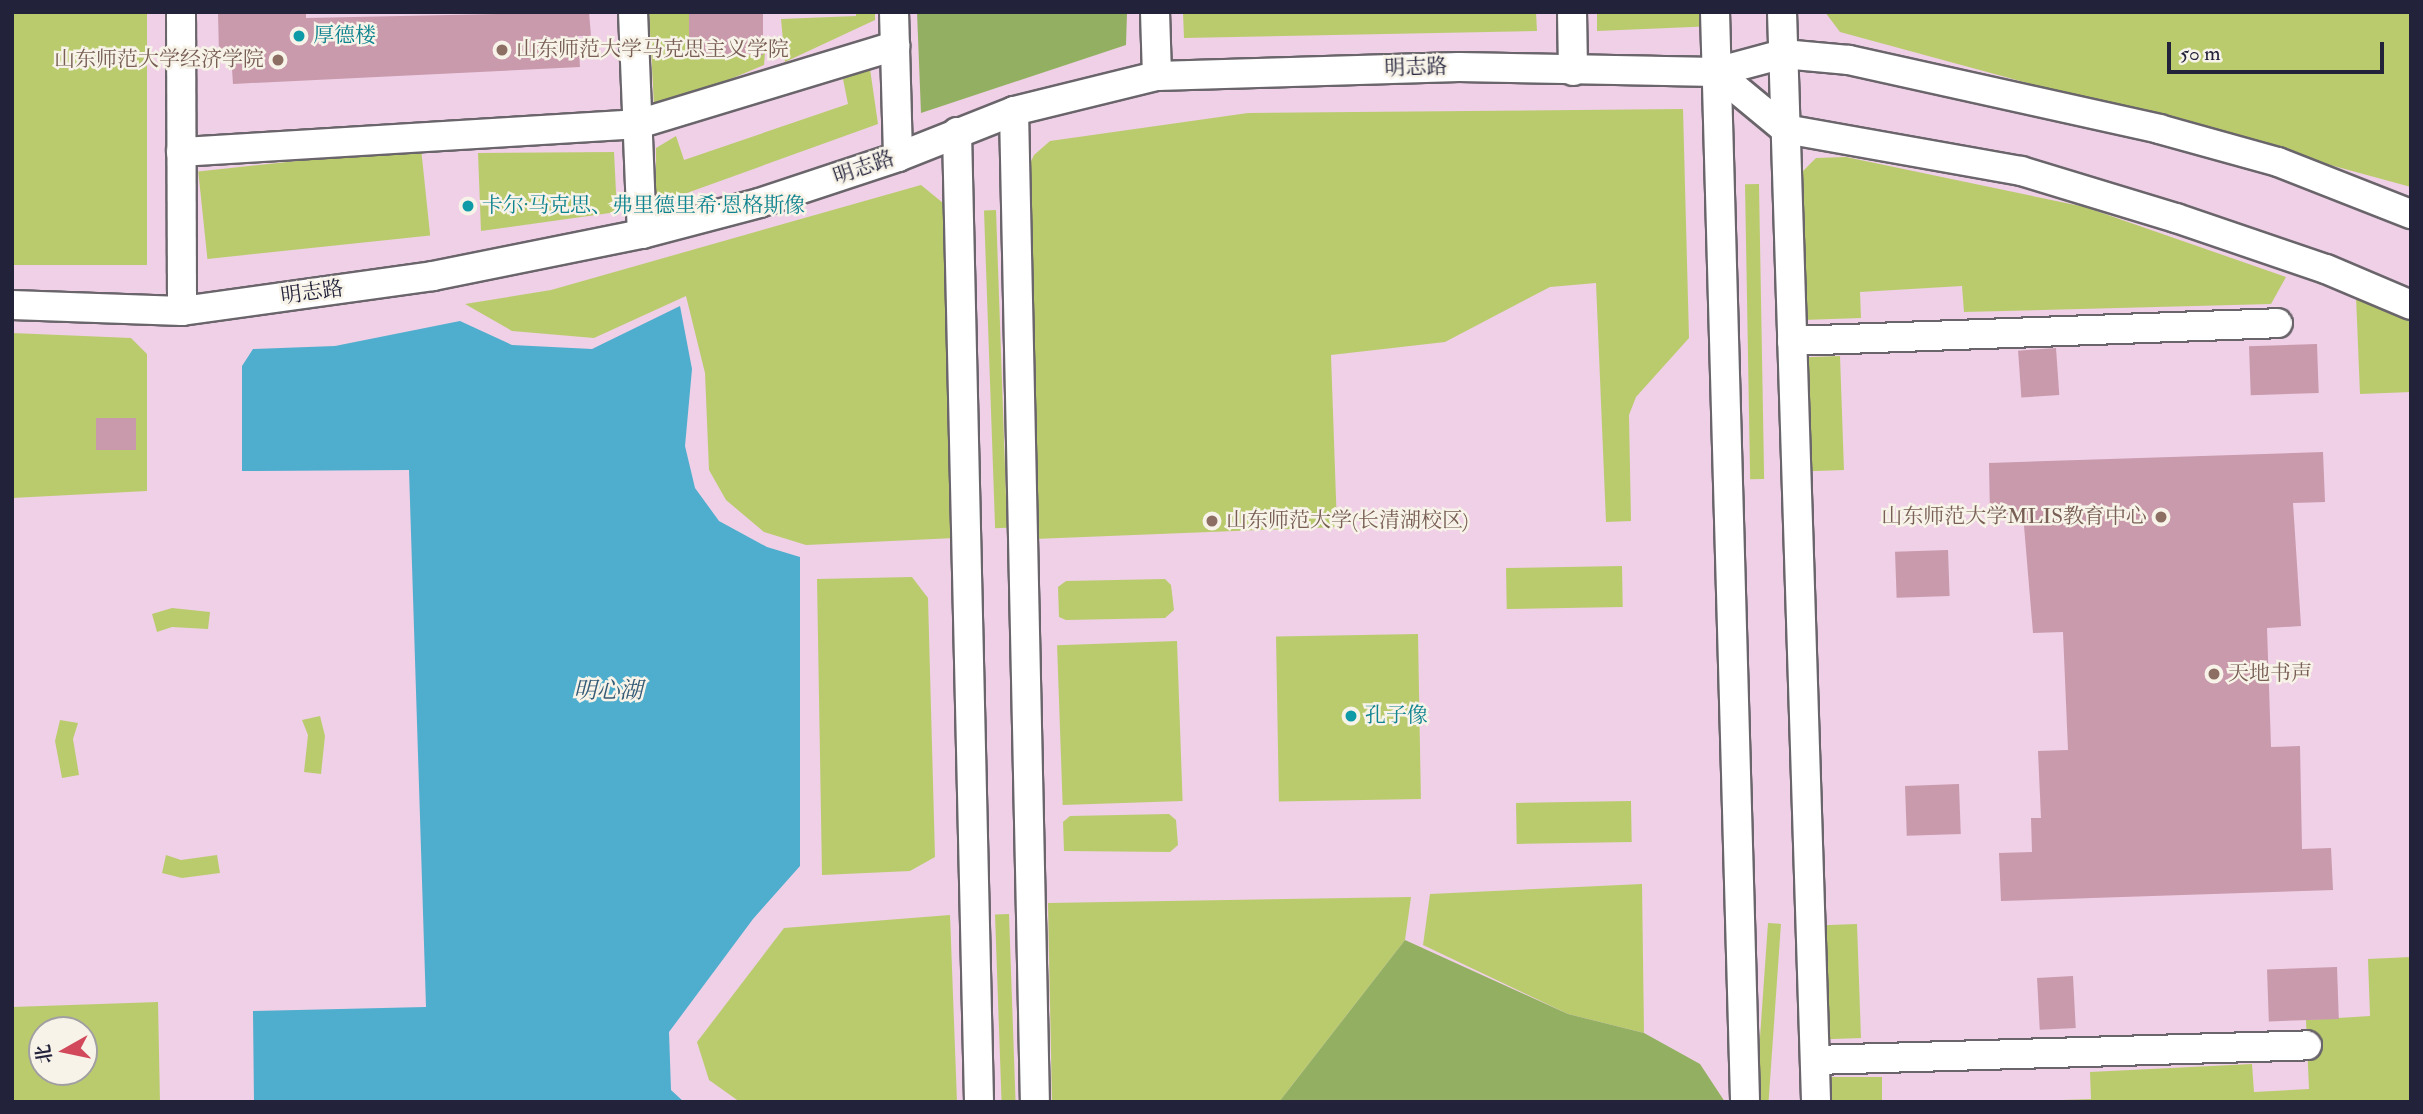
<!DOCTYPE html>
<html>
<head>
<meta charset="utf-8">
<style>
	body { margin:0 }
	#map { position:relative; width:2423px; height:1114px; overflow:hidden; background:#f1e1c4; font-family:"IM FELL Double Pica","Noto Serif SC",serif }
	div>[style] { position:absolute }
	.built>* { inset:0; background:#efd0e6 }
	.green>* { inset:0; background:#bacb6e; transform-origin:0 0 }
	.forest>* { inset:0; background:#93af61 }
	.water>* { inset:0; background:#4fadce }
	.building>* { inset:0; background:#c999ac; transform-origin:0 0 }
	.roads { filter:drop-shadow(2px 0 #6a656b) drop-shadow(-2px 0 #6a656b) drop-shadow(0 2px #6a656b) drop-shadow(0 -2px #6a656b) }
	.minor>* { height:28px; margin:-14px; padding:0 14px; transform-origin:14px; border-radius:14px; background:#fff }
	.dots>* { width:19px; height:19px; translate:-50% -50%; box-sizing:border-box; border:4px solid #f7f3e8; border-radius:50% }
	span { translate:-50% -50%; white-space:nowrap; text-align:center; line-height:1.15; -webkit-text-stroke:5px #f7f3e8; paint-order:stroke }
	.culture-label { font-size:21px; color:#0d838f }
	.left { translate:0 -50%; text-align:left }
	.education-label { font-size:21px; color:#785e54 }
	.right { translate:-100% -50%; text-align:right }
	.street-label { font-size:21px; color:#22223b }
	.water-label { font-size:23px; color:#345a76; font-style:italic }
	.frame { position:absolute; inset:0; border:14px solid #22223b; pointer-events:none }
	.north { position:absolute; left:28px; top:1016px; width:70px; height:70px; box-sizing:border-box; background:#f7f3e8; border:2px solid #a29fa3; border-radius:50%; rotate:261deg; font-size:19px; font-weight:700; line-height:28px; text-align:center; color:#22223b }
	.north::after { content:''; display:block; margin:auto; width:24px; height:32px; background:#d1495b; clip-path:polygon(50% 0,100% 100%,50% 72%,0 100%) }
	.scale { position:absolute; left:2167px; top:42px; width:217px; height:32px; box-sizing:border-box; border:4px solid #22223b; border-top:0; padding-left:9px; font-size:21px; line-height:24px; white-space:nowrap; color:#22223b; -webkit-text-stroke:5px #f7f3e8; paint-order:stroke }
</style>
</head>
<body>
<div id="map">
	<div class="built">
		<div style="clip-path:polygon(evenodd,12px 12px,2411px 12px,2411px 1102px,12px 1102px,12px 12px,42px 1030px,84px 1030px,84px 1072px,42px 1072px,42px 1030px)"></div>
	</div>
	<div class="green">
		<div style="left:12px;top:12px;width:135px;height:253px"></div>
		<div style="clip-path:polygon(649px 12px,689px 12px,691px 55px,765px 53px,764px 65px,666px 106px,654px 105px)"></div>
		<div style="clip-path:polygon(856px 12px,875px 12px,875px 20px,785px 62px,781px 19px,856px 16px)"></div>
		<div style="clip-path:polygon(1183px 12px,1536px 12px,1537px 31px,1184px 38px)"></div>
		<div style="clip-path:polygon(1597px 12px,1715px 12px,1716px 26px,1597px 31px)"></div>
		<div style="clip-path:polygon(1825px 12px,2411px 12px,2411px 187px,1840px 32px)"></div>
		<div style="clip-path:polygon(870px 69px,878px 124px,673px 198px,656px 195px,656px 148px,676px 136px,684px 160px,848px 104px,843px 79px)"></div>
		<div style="clip-path:polygon(1683px 109px,1689px 338px,1636px 397px,1629px 415px,1631px 521px,1606px 522px,1596px 283px,1550px 287px,1445px 342px,1331px 355px,1337px 527px,1034px 539px,1023px 178px,1034px 155px,1050px 141px,1248px 113px)"></div>
		<div style="left:421px;top:148px;width:88px;height:224px;rotate:84deg"></div>
		<div style="clip-path:polygon(614px 152px,617px 212px,481px 231px,478px 153px)"></div>
		<div style="clip-path:polygon(1846px 157px,2085px 207px,2286px 277px,2271px 304px,1964px 312px,1962px 286px,1860px 292px,1861px 318px,1803px 320px,1797px 177px,1816px 158px)"></div>
		<div style="left:1759px;top:184px;width:295px;height:14px;rotate:89deg"></div>
		<div style="clip-path:polygon(921px 185px,943px 203px,955px 538px,806px 545px,764px 532px,726px 500px,709px 470px,705px 373px,686px 296px,594px 338px,512px 331px,465px 304px,551px 290px)"></div>
		<div style="left:996px;top:210px;width:318px;height:12px;rotate:88deg"></div>
		<div style="clip-path:polygon(2356px 296px,2411px 318px,2411px 392px,2360px 394px)"></div>
		<div style="clip-path:polygon(12px 333px,131px 338px,147px 354px,147px 491px,12px 498px)"></div>
		<div style="left:1840px;top:356px;width:114px;height:35px;rotate:88deg"></div>
		<div style="left:1622px;top:566px;width:41px;height:116px;rotate:89deg"></div>
		<div style="clip-path:polygon(912px 577px,928px 598px,935px 857px,910px 871px,822px 875px,817px 579px)"></div>
		<div style="clip-path:polygon(1165px 579px,1171px 585px,1174px 610px,1165px 618px,1066px 620px,1059px 617px,1058px 587px,1066px 581px)"></div>
		<div style="clip-path:polygon(172px 608px,210px 612px,208px 629px,172px 627px,157px 632px,152px 614px)"></div>
		<div style="left:1418px;top:634px;width:165px;height:142px;rotate:89deg"></div>
		<div style="left:1177px;top:641px;width:160px;height:120px;rotate:88deg"></div>
		<div style="clip-path:polygon(320px 716px,325px 736px,321px 774px,304px 772px,308px 735px,302px 720px)"></div>
		<div style="clip-path:polygon(60px 720px,78px 723px,73px 739px,79px 775px,62px 778px,55px 741px)"></div>
		<div style="left:1631px;top:801px;width:41px;height:115px;rotate:89deg"></div>
		<div style="clip-path:polygon(1169px 814px,1176px 820px,1178px 845px,1170px 852px,1064px 851px,1063px 822px,1070px 816px)"></div>
		<div style="clip-path:polygon(166px 855px,181px 860px,217px 855px,220px 873px,182px 878px,162px 873px)"></div>
		<div style="clip-path:polygon(1642px 884px,1644px 1033px,1568px 1014px,1423px 945px,1430px 894px)"></div>
		<div style="clip-path:polygon(1411px 897px,1405px 940px,1279px 1102px,1052px 1102px,1048px 903px)"></div>
		<div style="left:1009px;top:914px;width:188px;height:14px;rotate:88deg"></div>
		<div style="clip-path:polygon(950px 915px,957px 1102px,740px 1102px,709px 1080px,697px 1042px,784px 928px)"></div>
		<div style="left:1768px;top:923px;width:13px;height:179px;rotate:4deg"></div>
		<div style="left:1857px;top:924px;width:114px;height:35px;rotate:88deg"></div>
		<div style="clip-path:polygon(2411px 957px,2411px 1102px,2007px 1102px,2091px 1099px,2090px 1072px,2252px 1064px,2254px 1092px,2309px 1089px,2306px 1020px,2370px 1016px,2368px 959px)"></div>
		<div style="clip-path:polygon(evenodd,158px 1002px,160px 1102px,12px 1102px,12px 1007px,158px 1002px,42px 1030px,84px 1030px,84px 1072px,42px 1072px,42px 1030px)"></div>
		<div style="left:1882px;top:1077px;width:25px;height:51px;rotate:90deg"></div>
	</div>
	<div class="forest">
		<div style="clip-path:polygon(917px 12px,1127px 12px,1126px 45px,921px 113px)"></div>
		<div style="clip-path:polygon(1405px 940px,1568px 1014px,1644px 1033px,1700px 1064px,1725px 1102px,1279px 1102px)"></div>
	</div>
	<div class="water">
		<div style="clip-path:polygon(680px 306px,692px 369px,685px 446px,695px 488px,719px 521px,767px 547px,800px 557px,800px 866px,753px 919px,669px 1032px,671px 1090px,684px 1102px,254px 1102px,253px 1011px,426px 1007px,409px 470px,242px 471px,242px 366px,253px 349px,335px 346px,460px 321px,512px 345px,592px 349px)"></div>
	</div>
	<div class="building">
		<div style="clip-path:polygon(218px 12px,306px 12px,306px 18px,589px 12px,591px 36px,578px 36px,580px 67px,233px 84px,231px 54px,219px 55px)"></div>
		<div style="left:689px;top:12px;width:74px;height:43px"></div>
		<div style="left:2317px;top:344px;width:49px;height:68px;rotate:88deg"></div>
		<div style="left:2056px;top:348px;width:47px;height:38px;rotate:86deg"></div>
		<div style="left:136px;top:418px;width:32px;height:40px;rotate:90deg"></div>
		<div style="clip-path:polygon(2323px 452px,2325px 502px,2293px 503px,2301px 626px,2267px 628px,2271px 747px,2300px 746px,2302px 849px,2331px 848px,2333px 890px,2001px 901px,1999px 853px,2032px 852px,2031px 818px,2041px 818px,2038px 751px,2068px 750px,2063px 632px,2033px 633px,2023px 514px,1990px 515px,1989px 463px)"></div>
		<div style="left:1948px;top:550px;width:46px;height:53px;rotate:88deg"></div>
		<div style="left:1959px;top:784px;width:50px;height:54px;rotate:88deg"></div>
		<div style="left:2337px;top:967px;width:52px;height:70px;rotate:88deg"></div>
		<div style="left:2073px;top:976px;width:52px;height:36px;rotate:87deg"></div>
	</div>
	<div class="roads">
		<div class="minor">
			<div style="left:181px;top:12px;width:299px;rotate:89.8deg"></div>
			<div style="left:633px;top:12px;width:222px;rotate:87.7deg"></div>
			<div style="left:894px;top:12px;width:145px;rotate:88.4deg"></div>
			<div style="left:1155px;top:12px;width:64px;rotate:88.2deg"></div>
			<div style="left:1572px;top:12px;width:59px;rotate:89deg"></div>
			<div style="left:1715px;top:12px;width:1090px;rotate:88.42deg"></div>
			<div style="left:1782px;top:12px;width:1091px;rotate:88.21deg"></div>
			<div style="left:1716px;top:72px;width:89px;rotate:39.6deg"></div>
			<div style="left:1785px;top:129px;width:240px;rotate:10.1deg"></div>
			<div style="left:2021px;top:171px;width:162px;rotate:16.9deg"></div>
			<div style="left:2176px;top:218px;width:158px;rotate:18.8deg"></div>
			<div style="left:2326px;top:269px;width:92px;rotate:23deg"></div>
			<div style="left:1014px;top:111px;width:991px;rotate:88.79deg"></div>
			<div style="left:957px;top:132px;width:970px;rotate:88.7deg"></div>
			<div style="left:181px;top:152px;width:458px;rotate:-3.5deg"></div>
			<div style="left:638px;top:124px;width:269px;rotate:-16.9deg"></div>
			<div style="left:12px;top:305px;width:170px;rotate:2deg"></div>
			<div style="left:182px;top:311px;width:253px;rotate:-7.9deg"></div>
			<div style="left:433px;top:276px;width:213px;rotate:-11.4deg"></div>
			<div style="left:642px;top:234px;width:121px;rotate:-14.8deg"></div>
			<div style="left:759px;top:203px;width:146px;rotate:-18.3deg"></div>
			<div style="left:898px;top:157px;width:125px;rotate:-21.6deg"></div>
			<div style="left:1014px;top:111px;width:147px;rotate:-13.8deg"></div>
			<div style="left:1157px;top:76px;width:302px;rotate:-1.7deg"></div>
			<div style="left:1459px;top:67px;width:257px;rotate:1.1deg"></div>
			<div style="left:1716px;top:72px;width:69px;rotate:-15deg"></div>
			<div style="left:1783px;top:54px;width:66px;rotate:5.2deg"></div>
			<div style="left:1849px;top:60px;width:318px;rotate:12.5deg"></div>
			<div style="left:2159px;top:129px;width:123px;rotate:15.5deg"></div>
			<div style="left:2278px;top:162px;width:143px;rotate:21.4deg"></div>
			<div style="left:1792px;top:341px;width:486px;rotate:-2.1deg"></div>
			<div style="left:1815px;top:1060px;width:492px;rotate:-1.7deg"></div>
		</div>
	</div>
	<div class="dots">
		<div style="left:299px;top:36px;background:#0f9aa8"></div>
		<div style="left:502px;top:50px;background:#8d6e63"></div>
		<div style="left:278px;top:60px;background:#8d6e63"></div>
		<div style="left:468px;top:206px;background:#0f9aa8"></div>
		<div style="left:2161px;top:517px;background:#8d6e63"></div>
		<div style="left:1212px;top:521px;background:#8d6e63"></div>
		<div style="left:2214px;top:674px;background:#8d6e63"></div>
		<div style="left:1351px;top:716px;background:#0f9aa8"></div>
	</div>
	<div class="culture-label">
		<span class="left" style="left:313px;top:36px">厚德楼</span>
		<span class="left" style="left:482px;top:206px">卡尔·马克思、弗里德里希·恩格斯像</span>
		<span class="left" style="left:1365px;top:716px">孔子像</span>
	</div>
	<div class="education-label">
		<span class="left" style="left:516px;top:50px">山东师范大学马克思主义学院</span>
		<span class="right" style="left:264px;top:60px">山东师范大学经济学院</span>
		<span class="right" style="left:2147px;top:517px">山东师范大学MLIS教育中心</span>
		<span class="left" style="left:1226px;top:521px">山东师范大学(长清湖校区)</span>
		<span class="left" style="left:2228px;top:674px">天地书声</span>
	</div>
	<div class="street-label">
		<span style="left:1416px;top:68px;rotate:-2deg">明志路</span>
		<span style="left:864px;top:168px;rotate:-19deg">明志路</span>
		<span style="left:312px;top:293px;rotate:-8deg">明志路</span>
	</div>
	<div class="water-label">
		<span style="left:608px;top:691px">明心湖</span>
	</div>
	<div class="frame"></div>
	<div class="north">北</div>
	<div class="scale">50 m</div>
</div>
</body>
</html>
